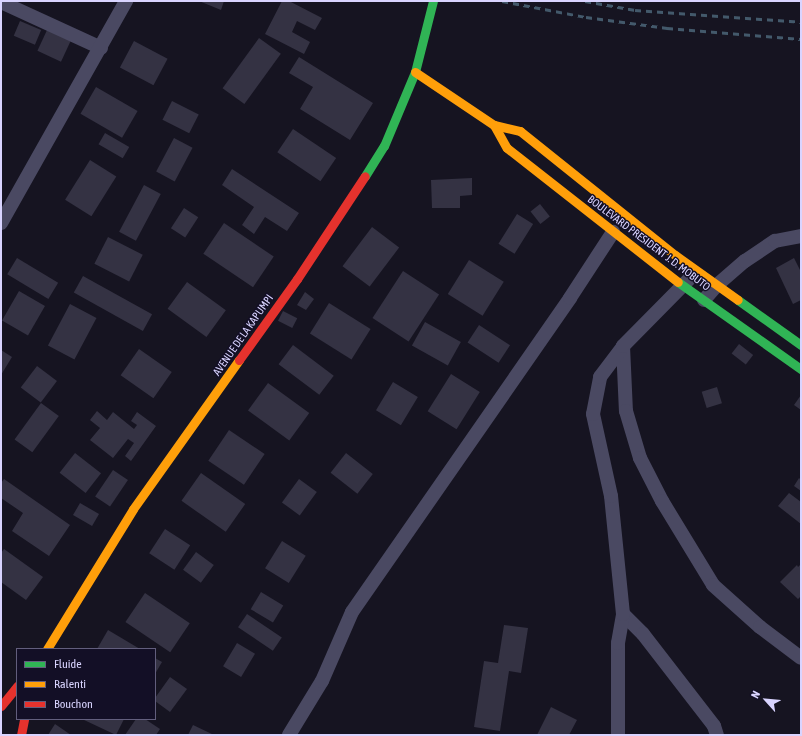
<!DOCTYPE html>
<html>
<head>
<meta charset="utf-8">
<style>
	body { margin:0 }
	#map { position:relative; width:802px; height:736px; overflow:hidden; background:#161421; font-family:"Asap Condensed",sans-serif }
	div>[style] { position:absolute }
	.building>* { inset:0; background:#343243; transform-origin:0 0 }
	.street>* { height:14px; margin:-7px; padding:0 7px; transform-origin:7px; border-radius:7px; background:#4a4962 }
	.fast>* { height:9px; margin:-4.5px; padding:0 4.5px; transform-origin:4.5px; border-radius:4.5px; background:#30b455 }
	.slow>* { height:9px; margin:-4.5px; padding:0 4.5px; transform-origin:4.5px; border-radius:4.5px; background:#ff9f0a }
	.jam>* { height:9px; margin:-4.5px; padding:0 4.5px; transform-origin:4.5px; border-radius:4.5px; background:#e5322d }
	.rail>* { height:3px; margin-top:-1.5px; transform-origin:0; background:repeating-linear-gradient(90deg,#43596b 0 6px,transparent 0 11px) }
	span { translate:-50% -50%; white-space:nowrap; text-align:center; line-height:1.15; -webkit-text-stroke:3px #130f26; paint-order:stroke }
	.street-label { font-size:11px; color:#d9d4ff }
	.frame { position:absolute; inset:0; border:2px solid #d9d4ff; pointer-events:none }
	.legend { position:absolute; left:16px; top:648px; width:140px; height:72px; box-sizing:border-box; background:#130f26; border:1px solid #625e7d; margin:0; padding:5px 7px; list-style:none; font-size:12px; color:#d9d4ff }
	.legend li { display:flex; align-items:center; gap:8px; height:20px }
	.legend b { width:20px; border:1px solid #625e7d }
	.north { position:absolute; left:746px; top:680px; width:40px; height:40px; -webkit-text-stroke:3px #130f26; paint-order:stroke; rotate:297deg; font-size:11px; font-weight:700; line-height:16px; text-align:center; color:#d9d4ff }
	.north::after { content:''; display:block; margin:auto; width:14px; height:18px; background:#d9d4ff; clip-path:polygon(50% 0,100% 100%,50% 72%,0 100%) }
</style>
</head>
<body>
<div id="map">
	<div class="building">
		<div style="clip-path:polygon(199px 1px,224px 1px,221px 10px)"></div>
		<div style="clip-path:polygon(282px 1px,289px 1px,322px 18px,315px 30px,297px 21px,292px 32px,310px 42px,304px 54px,265px 34px)"></div>
		<div style="left:20px;top:21px;width:23px;height:16px;rotate:23deg"></div>
		<div style="left:48px;top:28px;width:26px;height:25px;rotate:25deg"></div>
		<div style="left:259px;top:38px;width:27px;height:62px;rotate:36deg"></div>
		<div style="left:134px;top:41px;width:38px;height:30px;rotate:28deg"></div>
		<div style="clip-path:polygon(299px 57px,373px 103px,350px 140px,300px 109px,313px 87px,289px 73px)"></div>
		<div style="left:96px;top:87px;width:48px;height:31px;rotate:30deg"></div>
		<div style="left:172px;top:101px;width:30px;height:21px;rotate:27deg"></div>
		<div style="left:293px;top:129px;width:52px;height:28px;rotate:34deg"></div>
		<div style="left:105px;top:133px;width:28px;height:13px;rotate:30deg"></div>
		<div style="left:174px;top:138px;width:21px;height:38px;rotate:28deg"></div>
		<div style="left:90px;top:160px;width:31px;height:47px;rotate:32deg"></div>
		<div style="clip-path:polygon(232px 169px,299px 213px,287px 231px,265px 217px,254px 234px,242px 225px,254px 207px,222px 185px)"></div>
		<div style="clip-path:polygon(472px 178px,472px 195px,460px 196px,460px 208px,432px 208px,431px 180px)"></div>
		<div style="left:144px;top:185px;width:19px;height:53px;rotate:28deg"></div>
		<div style="left:540px;top:204px;width:16px;height:12px;rotate:52deg"></div>
		<div style="left:184px;top:208px;width:17px;height:24px;rotate:33deg"></div>
		<div style="left:517px;top:214px;width:19px;height:35px;rotate:32deg"></div>
		<div style="left:224px;top:223px;width:60px;height:37px;rotate:34deg"></div>
		<div style="left:372px;top:227px;width:34px;height:49px;rotate:37deg"></div>
		<div style="left:108px;top:237px;width:39px;height:30px;rotate:27deg"></div>
		<div style="left:17px;top:258px;width:48px;height:19px;rotate:31deg"></div>
		<div style="clip-path:polygon(794px 258px,801px 272px,801px 300px,793px 304px,776px 268px)"></div>
		<div style="left:469px;top:260px;width:41px;height:40px;rotate:32deg"></div>
		<div style="left:403px;top:271px;width:43px;height:56px;rotate:33deg"></div>
		<div style="left:83px;top:276px;width:79px;height:19px;rotate:29deg"></div>
		<div style="left:187px;top:282px;width:48px;height:33px;rotate:36deg"></div>
		<div style="left:19px;top:291px;width:30px;height:34px;rotate:30deg"></div>
		<div style="clip-path:polygon(305px 292px,314px 299px,306px 310px,297px 305px)"></div>
		<div style="left:329px;top:303px;width:49px;height:36px;rotate:32deg"></div>
		<div style="left:70px;top:304px;width:30px;height:47px;rotate:28deg"></div>
		<div style="left:283px;top:311px;width:16px;height:11px;rotate:27deg"></div>
		<div style="left:425px;top:322px;width:41px;height:27px;rotate:29deg"></div>
		<div style="left:479px;top:325px;width:37px;height:21px;rotate:33deg"></div>
		<div style="left:739px;top:344px;width:18px;height:12px;rotate:38deg"></div>
		<div style="left:293px;top:345px;width:51px;height:24px;rotate:37deg"></div>
		<div style="left:139px;top:349px;width:40px;height:32px;rotate:35deg"></div>
		<div style="clip-path:polygon(1px 350px,12px 357px,1px 375px)"></div>
		<div style="left:37px;top:366px;width:25px;height:27px;rotate:37deg"></div>
		<div style="left:451px;top:374px;width:34px;height:44px;rotate:32deg"></div>
		<div style="left:393px;top:382px;width:29px;height:33px;rotate:31deg"></div>
		<div style="left:268px;top:383px;width:51px;height:34px;rotate:36deg"></div>
		<div style="left:717px;top:387px;width:17px;height:16px;rotate:73deg"></div>
		<div style="clip-path:polygon(801px 395px,801px 410px,794px 405px)"></div>
		<div style="left:41px;top:403px;width:22px;height:45px;rotate:36deg"></div>
		<div style="clip-path:polygon(97px 411px,107px 420px,113px 412px,134px 429px,137px 425px,131px 421px,137px 412px,156px 426px,131px 461px,125px 456px,134px 443px,128px 439px,113px 458px,90px 440px,100px 428px,90px 420px)"></div>
		<div style="left:229px;top:430px;width:43px;height:37px;rotate:34deg"></div>
		<div style="left:75px;top:453px;width:33px;height:25px;rotate:38deg"></div>
		<div style="left:346px;top:453px;width:34px;height:25px;rotate:38deg"></div>
		<div style="left:113px;top:470px;width:18px;height:32px;rotate:34deg"></div>
		<div style="left:201px;top:473px;width:54px;height:34px;rotate:35deg"></div>
		<div style="clip-path:polygon(799px 478px,801px 480px,801px 491px,794px 486px)"></div>
		<div style="clip-path:polygon(4px 479px,70px 525px,49px 556px,12px 531px,23px 513px,1px 498px,1px 483px)"></div>
		<div style="left:299px;top:479px;width:22px;height:29px;rotate:36deg"></div>
		<div style="clip-path:polygon(789px 493px,801px 502px,801px 524px,778px 506px)"></div>
		<div style="left:80px;top:503px;width:22px;height:14px;rotate:30deg"></div>
		<div style="left:165px;top:529px;width:30px;height:29px;rotate:33deg"></div>
		<div style="left:282px;top:541px;width:28px;height:32px;rotate:32deg"></div>
		<div style="clip-path:polygon(4px 549px,43px 577px,26px 600px,1px 582px,1px 553px)"></div>
		<div style="left:196px;top:552px;width:22px;height:22px;rotate:36deg"></div>
		<div style="clip-path:polygon(801px 564px,801px 596px,798px 599px,780px 582px,797px 565px,798px 567px)"></div>
		<div style="left:261px;top:592px;width:26px;height:20px;rotate:31deg"></div>
		<div style="left:145px;top:593px;width:54px;height:35px;rotate:34deg"></div>
		<div style="left:247px;top:614px;width:42px;height:16px;rotate:34deg"></div>
		<div style="clip-path:polygon(504px 625px,528px 628px,521px 673px,509px 671px,500px 731px,474px 727px,484px 661px,498px 663px)"></div>
		<div style="clip-path:polygon(108px 630px,140px 649px,97px 649px)"></div>
		<div style="left:237px;top:643px;width:21px;height:27px;rotate:31deg"></div>
		<div style="clip-path:polygon(155px 658px,162px 662px,155px 674px)"></div>
		<div style="clip-path:polygon(170px 677px,187px 689px,170px 712px,155px 701px,155px 698px)"></div>
		<div style="clip-path:polygon(551px 707px,577px 720px,569px 735px,537px 735px)"></div>
		<div style="clip-path:polygon(82px 719px,124px 719px,116px 735px)"></div>
		<div style="clip-path:polygon(136px 719px,145px 719px,160px 729px,156px 735px,125px 735px)"></div>
		<div style="clip-path:polygon(55px 724px,71px 735px,48px 735px)"></div>
		<div style="clip-path:polygon(193px 725px,214px 735px,188px 735px)"></div>
	</div>
	<div class="street">
		<div style="left:1px;top:2px;width:110px;rotate:24.7deg"></div>
		<div style="left:1px;top:223px;width:255px;rotate:-60.6deg"></div>
		<div style="left:704px;top:300px;width:20px;rotate:-49deg"></div>
		<div style="left:717px;top:285px;width:37px;rotate:-41deg"></div>
		<div style="left:745px;top:261px;width:36px;rotate:-34deg"></div>
		<div style="left:775px;top:241px;width:26px;rotate:-11deg"></div>
		<div style="left:623px;top:346px;width:65px;rotate:87.4deg"></div>
		<div style="left:626px;top:411px;width:49px;rotate:73.4deg"></div>
		<div style="left:640px;top:458px;width:48px;rotate:62.9deg"></div>
		<div style="left:662px;top:501px;width:98px;rotate:58.7deg"></div>
		<div style="left:713px;top:585px;width:63px;rotate:41.8deg"></div>
		<div style="left:760px;top:627px;width:51px;rotate:37.1deg"></div>
		<div style="left:623px;top:614px;width:28px;rotate:45deg"></div>
		<div style="left:643px;top:634px;width:116px;rotate:52.3deg"></div>
		<div style="left:714px;top:726px;width:9px;rotate:72deg"></div>
		<div style="left:289px;top:735px;width:63px;rotate:-58.6deg"></div>
		<div style="left:322px;top:681px;width:75px;rotate:-66.5deg"></div>
		<div style="left:352px;top:612px;width:382px;rotate:-55.2deg"></div>
		<div style="left:570px;top:298px;width:79px;rotate:-56.9deg"></div>
		<div style="left:618px;top:735px;width:92px;rotate:-90deg"></div>
		<div style="left:618px;top:643px;width:29px;rotate:-80deg"></div>
		<div style="left:623px;top:614px;width:119px;rotate:-95.8deg"></div>
		<div style="left:611px;top:496px;width:84px;rotate:-102.4deg"></div>
		<div style="left:593px;top:414px;width:38px;rotate:-79deg"></div>
		<div style="left:600px;top:377px;width:39px;rotate:-53deg"></div>
		<div style="left:623px;top:346px;width:94px;rotate:-45.4deg"></div>
	</div>
	<div class="fast">
		<div style="left:365px;top:176px;width:36px;rotate:-58deg"></div>
		<div style="left:384px;top:146px;width:80px;rotate:-67.3deg"></div>
		<div style="left:415px;top:72px;width:73px;rotate:-75.8deg"></div>
		<div style="left:678px;top:282px;width:151px;rotate:35.3deg"></div>
		<div style="left:738px;top:300px;width:77px;rotate:35.5deg"></div>
	</div>
	<div class="slow">
		<div style="left:415px;top:72px;width:95px;rotate:33.9deg"></div>
		<div style="left:494px;top:125px;width:26px;rotate:61deg"></div>
		<div style="left:507px;top:148px;width:217px;rotate:38.1deg"></div>
		<div style="left:494px;top:125px;width:27px;rotate:13deg"></div>
		<div style="left:520px;top:131px;width:198px;rotate:38.7deg"></div>
		<div style="left:675px;top:255px;width:77px;rotate:35.5deg"></div>
		<div style="left:47px;top:649px;width:164px;rotate:-58.4deg"></div>
		<div style="left:133px;top:509px;width:183px;rotate:-54.6deg"></div>
	</div>
	<div class="jam">
		<div style="left:239px;top:360px;width:100px;rotate:-54.4deg"></div>
		<div style="left:297px;top:279px;width:123px;rotate:-56.6deg"></div>
		<div style="left:1px;top:706px;width:26px;rotate:-51deg"></div>
		<div style="left:21px;top:735px;width:16px;rotate:-79deg"></div>
	</div>
	<div class="rail">
		<div style="left:502px;top:1px;width:86px;rotate:10.8deg"></div>
		<div style="left:586px;top:17px;width:82px;rotate:7.7deg"></div>
		<div style="left:667px;top:28px;width:134px;rotate:4.7deg"></div>
		<div style="left:585px;top:1px;width:51px;rotate:10.2deg"></div>
		<div style="left:635px;top:10px;width:166px;rotate:4.1deg"></div>
	</div>
	<div class="street-label">
		<span style="left:649px;top:243px;rotate:37deg">BOULEVARD PRESIDENT J. D. MOBUTO</span>
		<span style="left:243px;top:335px;rotate:-55deg">AVENUE DE LA KAPUMPI</span>
	</div>
	<div class="frame"></div>
	<ul class="legend">
	<li><b style="height:5px;background:#30b455"></b>Fluide</li>
	<li><b style="height:5px;background:#ff9f0a"></b>Ralenti</li>
	<li><b style="height:5px;background:#e5322d"></b>Bouchon</li>
	</ul>
	<div class="north">N</div>
</div>
</body>
</html>
